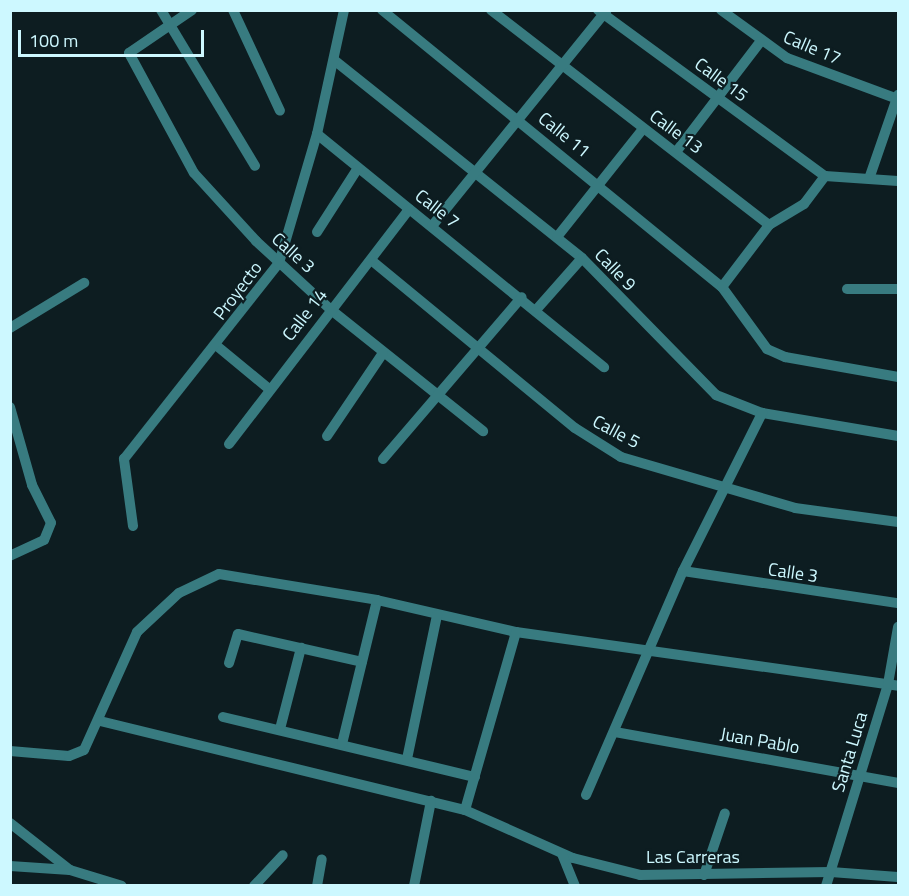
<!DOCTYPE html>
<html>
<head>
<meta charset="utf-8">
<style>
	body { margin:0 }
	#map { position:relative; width:909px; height:896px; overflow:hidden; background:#0d1d21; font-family:"Titillium Web",sans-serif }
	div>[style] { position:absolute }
	.street>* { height:10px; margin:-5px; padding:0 5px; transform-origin:5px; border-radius:5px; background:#387b80 }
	span { translate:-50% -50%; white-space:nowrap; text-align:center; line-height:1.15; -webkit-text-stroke:4.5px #0d1d21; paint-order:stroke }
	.street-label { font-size:18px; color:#cdf8ff }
	.frame { position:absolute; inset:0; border:12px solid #cdf8ff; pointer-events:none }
	.scale { position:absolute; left:18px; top:30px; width:186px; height:27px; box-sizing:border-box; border:3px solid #cdf8ff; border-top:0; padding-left:8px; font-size:18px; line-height:21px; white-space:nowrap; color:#cdf8ff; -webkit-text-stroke:4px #0d1d21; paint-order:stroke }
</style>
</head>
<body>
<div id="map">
	<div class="street">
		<div style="left:161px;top:10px;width:182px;rotate:58.9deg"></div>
		<div style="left:192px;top:10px;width:76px;rotate:145.7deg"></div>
		<div style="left:129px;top:53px;width:136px;rotate:61.6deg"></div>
		<div style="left:194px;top:173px;width:92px;rotate:47.6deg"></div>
		<div style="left:256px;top:241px;width:100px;rotate:42.6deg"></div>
		<div style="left:330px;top:309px;width:196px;rotate:38.6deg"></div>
		<div style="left:233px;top:10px;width:111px;rotate:65deg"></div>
		<div style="left:382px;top:10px;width:439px;rotate:39.2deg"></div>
		<div style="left:722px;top:287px;width:77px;rotate:54deg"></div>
		<div style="left:767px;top:349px;width:20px;rotate:24deg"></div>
		<div style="left:785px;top:357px;width:115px;rotate:10deg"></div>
		<div style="left:491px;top:10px;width:351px;rotate:37.7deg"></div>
		<div style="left:598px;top:10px;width:281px;rotate:36.2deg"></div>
		<div style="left:721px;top:10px;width:82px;rotate:36deg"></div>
		<div style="left:787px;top:58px;width:118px;rotate:20.3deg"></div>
		<div style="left:334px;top:60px;width:317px;rotate:38.6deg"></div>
		<div style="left:582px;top:258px;width:192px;rotate:45.6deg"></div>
		<div style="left:716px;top:395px;width:49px;rotate:21.4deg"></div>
		<div style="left:762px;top:413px;width:138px;rotate:9.6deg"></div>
		<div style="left:317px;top:134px;width:370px;rotate:39.1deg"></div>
		<div style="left:676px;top:152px;width:138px;rotate:-52.6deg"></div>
		<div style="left:870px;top:176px;width:86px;rotate:-70.9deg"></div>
		<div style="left:432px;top:226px;width:277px;rotate:-51deg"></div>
		<div style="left:317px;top:232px;width:76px;rotate:-57.4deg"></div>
		<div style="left:557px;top:237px;width:138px;rotate:-51.5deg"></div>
		<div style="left:371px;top:260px;width:264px;rotate:39.5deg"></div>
		<div style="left:575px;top:428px;width:54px;rotate:32.2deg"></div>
		<div style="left:621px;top:457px;width:181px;rotate:16.3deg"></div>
		<div style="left:795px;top:508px;width:104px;rotate:7.7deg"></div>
		<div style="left:722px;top:287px;width:78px;rotate:-52.8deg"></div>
		<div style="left:769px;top:225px;width:41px;rotate:-31deg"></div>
		<div style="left:804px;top:204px;width:35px;rotate:-53deg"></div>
		<div style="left:825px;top:176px;width:73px;rotate:3.9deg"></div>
		<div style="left:847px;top:289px;width:51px"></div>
		<div style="left:536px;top:310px;width:69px;rotate:-48.5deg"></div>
		<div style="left:10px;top:328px;width:87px;rotate:-31.3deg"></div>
		<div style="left:217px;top:346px;width:67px;rotate:39.6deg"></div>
		<div style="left:10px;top:407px;width:81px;rotate:74.2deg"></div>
		<div style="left:32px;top:485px;width:42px;rotate:63.4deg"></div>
		<div style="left:51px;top:523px;width:18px;rotate:112deg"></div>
		<div style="left:44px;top:540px;width:38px;rotate:155deg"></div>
		<div style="left:327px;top:436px;width:100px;rotate:-56deg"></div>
		<div style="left:229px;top:444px;width:296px;rotate:-52.5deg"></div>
		<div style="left:383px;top:459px;width:213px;rotate:-49.4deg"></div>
		<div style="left:133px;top:526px;width:68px;rotate:-97.7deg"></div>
		<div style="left:124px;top:459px;width:250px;rotate:-51.7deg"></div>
		<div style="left:279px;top:263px;width:134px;rotate:-73.6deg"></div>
		<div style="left:317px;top:134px;width:127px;rotate:-77.7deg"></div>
		<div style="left:683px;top:571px;width:217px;rotate:8.5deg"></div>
		<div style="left:229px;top:663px;width:30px;rotate:-73deg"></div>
		<div style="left:238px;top:634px;width:127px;rotate:12.7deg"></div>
		<div style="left:223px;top:717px;width:259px;rotate:13.4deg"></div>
		<div style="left:100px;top:721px;width:376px;rotate:13.7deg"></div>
		<div style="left:465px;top:810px;width:118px;rotate:24deg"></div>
		<div style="left:573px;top:858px;width:69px;rotate:14.2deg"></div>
		<div style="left:640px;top:875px;width:191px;rotate:-0.9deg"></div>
		<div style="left:831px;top:872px;width:67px;rotate:4.3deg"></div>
		<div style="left:280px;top:729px;width:84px;rotate:-75.5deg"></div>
		<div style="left:615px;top:732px;width:288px;rotate:10.2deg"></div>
		<div style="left:342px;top:744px;width:148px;rotate:-76.3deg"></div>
		<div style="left:10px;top:751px;width:59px;rotate:4.8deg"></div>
		<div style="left:69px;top:756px;width:16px;rotate:-22deg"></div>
		<div style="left:84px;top:750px;width:129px;rotate:-65.8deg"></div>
		<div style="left:137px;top:632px;width:57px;rotate:-42.9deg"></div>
		<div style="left:179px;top:593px;width:44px;rotate:-25.4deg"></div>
		<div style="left:219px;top:574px;width:160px;rotate:9.3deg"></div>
		<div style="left:377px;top:600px;width:143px;rotate:13deg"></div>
		<div style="left:516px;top:632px;width:386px;rotate:8deg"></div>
		<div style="left:407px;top:759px;width:147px;rotate:-78.2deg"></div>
		<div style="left:586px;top:795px;width:244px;rotate:-66.6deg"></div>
		<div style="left:683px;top:571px;width:177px;rotate:-63.4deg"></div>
		<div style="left:465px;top:810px;width:185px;rotate:-74deg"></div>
		<div style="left:10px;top:823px;width:76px;rotate:38.1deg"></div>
		<div style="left:70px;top:870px;width:54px;rotate:17.1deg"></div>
		<div style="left:562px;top:854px;width:35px;rotate:68deg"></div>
		<div style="left:10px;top:866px;width:60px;rotate:3.8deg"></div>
		<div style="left:704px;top:875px;width:65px;rotate:-71.3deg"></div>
		<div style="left:254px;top:886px;width:42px;rotate:-46.9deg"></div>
		<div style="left:317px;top:886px;width:27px;rotate:-80deg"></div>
		<div style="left:414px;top:886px;width:87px;rotate:-78.7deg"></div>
		<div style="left:826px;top:886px;width:211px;rotate:-72.9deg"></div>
		<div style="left:888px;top:684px;width:58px;rotate:-80deg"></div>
	</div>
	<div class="street-label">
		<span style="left:812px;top:48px;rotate:23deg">Calle 17</span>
		<span style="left:721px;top:80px;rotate:36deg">Calle 15</span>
		<span style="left:676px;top:132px;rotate:36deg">Calle 13</span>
		<span style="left:564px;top:135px;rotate:39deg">Calle 11</span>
		<span style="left:437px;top:209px;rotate:38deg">Calle 7</span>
		<span style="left:293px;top:253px;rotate:42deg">Calle 3</span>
		<span style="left:615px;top:270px;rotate:46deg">Calle 9</span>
		<span style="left:238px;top:291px;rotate:-53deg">Proyecto</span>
		<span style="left:305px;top:315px;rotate:-52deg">Calle 14</span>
		<span style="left:616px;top:432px;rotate:28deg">Calle 5</span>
		<span style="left:793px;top:573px;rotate:8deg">Calle 3</span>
		<span style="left:760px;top:741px;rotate:10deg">Juan Pablo</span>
		<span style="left:850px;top:752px;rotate:-73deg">Santa Luca</span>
		<span style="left:693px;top:857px">Las Carreras</span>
	</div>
	<div class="frame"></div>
	<div class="scale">100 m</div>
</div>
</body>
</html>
